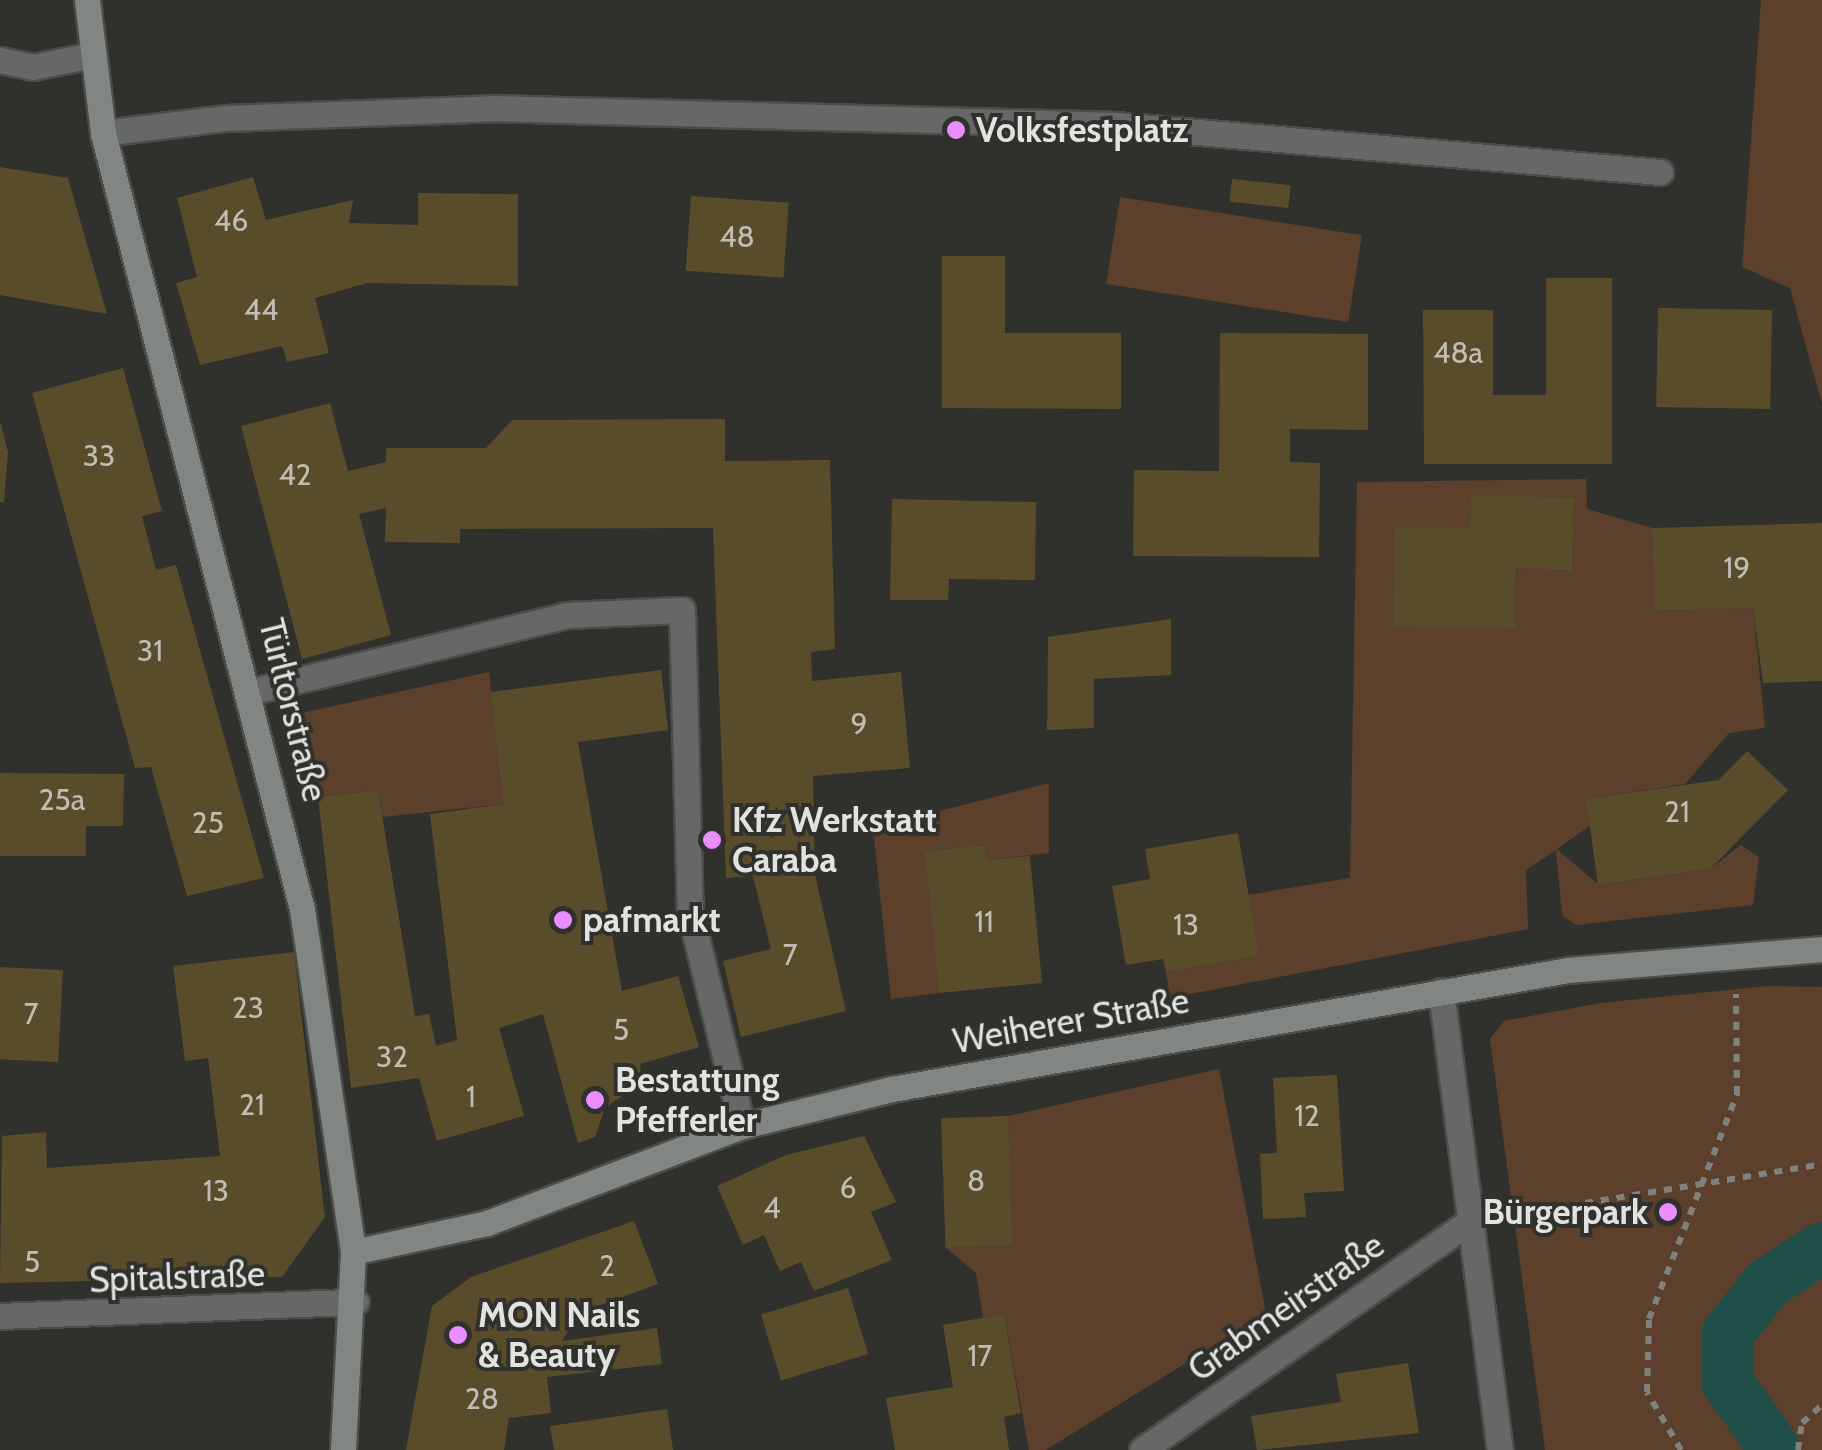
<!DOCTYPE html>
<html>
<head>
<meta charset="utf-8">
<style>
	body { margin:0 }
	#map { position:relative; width:1822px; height:1450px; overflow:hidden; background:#30312d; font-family:Cabin,sans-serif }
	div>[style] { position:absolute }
	.green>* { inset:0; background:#5c402c; transform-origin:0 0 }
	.canal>* { height:52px; margin:-26px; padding:0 26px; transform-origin:26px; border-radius:26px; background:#204f4a }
	.building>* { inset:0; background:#584c2b; transform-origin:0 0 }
	.path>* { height:6px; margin-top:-3px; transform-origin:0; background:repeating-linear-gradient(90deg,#80817d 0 8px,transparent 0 16px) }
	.roads { filter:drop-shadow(2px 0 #4c4d4a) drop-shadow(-2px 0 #4c4d4a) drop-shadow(0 2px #4c4d4a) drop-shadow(0 -2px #4c4d4a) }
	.lane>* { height:25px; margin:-12.5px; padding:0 12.5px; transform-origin:12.5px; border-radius:12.5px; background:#656866 }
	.street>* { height:25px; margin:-12.5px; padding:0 12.5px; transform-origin:12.5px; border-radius:12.5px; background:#656866 }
	.secondary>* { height:25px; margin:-12.5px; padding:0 12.5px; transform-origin:12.5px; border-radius:12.5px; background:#828683 }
	.dots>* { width:28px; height:28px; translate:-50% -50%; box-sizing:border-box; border:5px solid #30312d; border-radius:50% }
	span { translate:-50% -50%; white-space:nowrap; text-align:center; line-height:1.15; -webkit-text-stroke:8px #30312d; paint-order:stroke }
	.number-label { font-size:30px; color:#c0bdb3 }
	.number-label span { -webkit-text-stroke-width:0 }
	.poi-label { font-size:35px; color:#e2e3e0; font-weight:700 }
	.left { translate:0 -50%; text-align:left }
	.right { translate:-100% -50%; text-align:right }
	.street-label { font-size:35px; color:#e2e3e0 }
</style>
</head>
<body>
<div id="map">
	<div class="green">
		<div style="clip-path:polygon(1761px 0,1822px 0,1822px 404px,1790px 288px,1742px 267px)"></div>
		<div style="left:1120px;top:197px;width:245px;height:88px;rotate:9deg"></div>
		<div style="clip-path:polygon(evenodd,1586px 479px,1587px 509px,1652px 528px,1655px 611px,1753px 608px,1765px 728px,1729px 733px,1685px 784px,1587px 799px,1590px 826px,1557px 849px,1599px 885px,1710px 869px,1741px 845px,1759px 857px,1753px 905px,1576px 925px,1562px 915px,1556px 850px,1526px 870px,1528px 929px,1170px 998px,1166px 972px,1259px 956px,1248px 895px,1350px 878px,1357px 482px,1586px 479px,1471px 495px,1574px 499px,1572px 571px,1516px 568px,1517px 529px,1470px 527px,1471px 495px,1586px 479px,1517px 530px,1515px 628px,1394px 626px,1517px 530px)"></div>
		<div style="clip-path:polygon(489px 672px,503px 804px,383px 817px,378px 790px,318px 797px,302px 713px)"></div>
		<div style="clip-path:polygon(1049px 783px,1049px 853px,986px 860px,985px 845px,926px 851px,939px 993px,891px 999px,873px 828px)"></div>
		<div style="clip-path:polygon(1768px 986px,1822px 987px,1822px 1450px,1545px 1450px,1490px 1039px,1504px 1021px,1600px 1003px)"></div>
		<div style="clip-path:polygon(1219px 1069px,1266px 1313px,1046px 1450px,1029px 1450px,1004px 1314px,983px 1318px,976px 1273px,944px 1246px,1012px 1244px,1008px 1116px)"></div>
	</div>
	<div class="canal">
		<div style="left:1775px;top:1450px;width:82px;rotate:-125deg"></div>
		<div style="left:1728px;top:1383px;width:50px;rotate:-90deg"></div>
		<div style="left:1728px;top:1333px;width:64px;rotate:-51.3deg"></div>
		<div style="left:1768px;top:1283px;width:64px;rotate:-32.9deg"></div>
	</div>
	<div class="building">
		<div style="clip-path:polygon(0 167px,68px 178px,107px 314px,0 295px)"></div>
		<div style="clip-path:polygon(253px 177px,266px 220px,353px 200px,349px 223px,418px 225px,418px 193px,518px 194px,518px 286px,367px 283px,315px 298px,329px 353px,287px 362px,282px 346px,200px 365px,176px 283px,197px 277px,177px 198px)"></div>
		<div style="left:1232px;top:179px;width:59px;height:23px;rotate:6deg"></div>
		<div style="left:691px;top:196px;width:98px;height:75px;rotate:4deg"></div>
		<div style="clip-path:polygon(942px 256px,1005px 256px,1005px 333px,1121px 333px,1121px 409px,942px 408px)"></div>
		<div style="clip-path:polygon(1546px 278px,1612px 278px,1612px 464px,1424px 464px,1423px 310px,1493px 310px,1493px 395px,1546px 395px)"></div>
		<div style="left:1658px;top:308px;width:114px;height:99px;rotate:1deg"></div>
		<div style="clip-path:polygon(1220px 333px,1368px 334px,1368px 430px,1290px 429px,1290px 462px,1320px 463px,1319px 557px,1133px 556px,1134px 470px,1219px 471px)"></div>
		<div style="clip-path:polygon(123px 368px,162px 511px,142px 516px,156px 570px,176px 565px,264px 878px,187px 896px,151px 767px,135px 768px,32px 393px)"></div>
		<div style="clip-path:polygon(330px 403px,348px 471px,386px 462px,386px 448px,486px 448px,512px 420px,725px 419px,725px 461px,830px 460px,835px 649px,811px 652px,812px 681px,901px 672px,910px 768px,813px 776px,815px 875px,846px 1011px,741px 1037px,723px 961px,771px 949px,753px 876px,726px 878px,713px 528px,460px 529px,460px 543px,385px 542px,386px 508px,359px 514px,391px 635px,302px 659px,241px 426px)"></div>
		<div style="clip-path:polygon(0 421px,8px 452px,4px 502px,0 502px)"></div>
		<div style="clip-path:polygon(1471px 495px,1574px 498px,1572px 571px,1516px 568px,1515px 628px,1393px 627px,1395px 527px,1470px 528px)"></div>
		<div style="clip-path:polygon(892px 499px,1036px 502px,1035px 580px,949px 579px,948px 600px,890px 600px)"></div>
		<div style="clip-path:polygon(1822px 523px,1822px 681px,1763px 683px,1753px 608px,1654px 611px,1652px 528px)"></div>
		<div style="clip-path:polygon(1171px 619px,1171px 675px,1094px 679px,1094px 728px,1047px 730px,1048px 637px)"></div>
		<div style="clip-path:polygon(661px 670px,668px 730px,578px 742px,622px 991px,678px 976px,699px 1047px,640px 1064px,642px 1082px,605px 1108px,595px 1137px,578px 1143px,543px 1014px,499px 1028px,524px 1116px,437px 1141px,419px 1078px,351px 1088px,318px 797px,378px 790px,415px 1016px,429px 1014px,436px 1046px,457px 1040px,430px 814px,503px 804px,491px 692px)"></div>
		<div style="clip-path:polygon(1747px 751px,1788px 790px,1710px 869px,1598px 885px,1586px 799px,1719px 780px)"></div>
		<div style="clip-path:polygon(0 773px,124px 774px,123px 826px,86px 826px,86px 856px,0 856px)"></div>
		<div style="clip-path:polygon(1238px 833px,1259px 956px,1166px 972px,1163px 959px,1126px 965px,1112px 886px,1150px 879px,1145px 849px)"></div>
		<div style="clip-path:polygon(985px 845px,986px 860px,1030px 856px,1042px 983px,939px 993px,925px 851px)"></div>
		<div style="clip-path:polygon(294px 952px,325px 1217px,282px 1277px,0 1283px,2px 1136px,46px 1132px,47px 1168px,220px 1156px,208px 1058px,185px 1061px,173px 966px)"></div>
		<div style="left:0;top:967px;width:63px;height:92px;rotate:3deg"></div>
		<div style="clip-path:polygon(1337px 1075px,1344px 1191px,1304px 1193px,1306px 1217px,1263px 1219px,1260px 1154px,1277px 1153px,1273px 1078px)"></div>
		<div style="left:1008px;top:1116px;width:129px;height:67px;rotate:88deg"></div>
		<div style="clip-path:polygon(864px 1136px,896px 1202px,871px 1212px,892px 1260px,814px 1291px,801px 1262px,780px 1271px,764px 1235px,743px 1245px,717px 1186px,786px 1155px)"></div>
		<div style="clip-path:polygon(634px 1221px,658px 1284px,579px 1313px,562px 1341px,657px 1328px,662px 1364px,547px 1377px,551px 1413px,509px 1418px,504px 1450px,406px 1450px,432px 1306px,471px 1277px)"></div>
		<div style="left:848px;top:1288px;width:69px;height:91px;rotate:73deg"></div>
		<div style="clip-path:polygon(1004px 1314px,1021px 1413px,1004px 1417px,1009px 1450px,895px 1450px,886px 1398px,953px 1387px,943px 1325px)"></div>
		<div style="clip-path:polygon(1408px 1363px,1419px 1433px,1257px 1450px,1251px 1416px,1341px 1402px,1336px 1374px)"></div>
		<div style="clip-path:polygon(667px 1409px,673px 1450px,554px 1450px,550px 1426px)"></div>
	</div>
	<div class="path">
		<div style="left:1506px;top:1216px;width:320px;rotate:-9.3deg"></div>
		<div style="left:1681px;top:1450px;width:67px;rotate:-120.4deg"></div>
		<div style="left:1647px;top:1392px;width:73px;rotate:-88.4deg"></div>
		<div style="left:1649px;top:1319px;width:242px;rotate:-68.6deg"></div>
		<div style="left:1737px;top:1094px;width:100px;rotate:-90.6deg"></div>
		<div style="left:1798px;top:1450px;width:27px;rotate:-82deg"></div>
		<div style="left:1802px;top:1423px;width:27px;rotate:-42deg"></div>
	</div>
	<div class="roads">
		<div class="lane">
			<div style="left:0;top:60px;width:34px;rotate:12deg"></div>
			<div style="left:33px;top:67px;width:60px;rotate:-11.5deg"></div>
			<div style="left:103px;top:133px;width:124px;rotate:-7deg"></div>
			<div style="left:226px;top:118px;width:267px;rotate:-2.1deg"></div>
			<div style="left:493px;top:108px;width:624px;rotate:1.56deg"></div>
			<div style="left:1117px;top:125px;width:545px;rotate:4.95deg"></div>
			<div style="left:253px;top:691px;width:322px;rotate:-13.6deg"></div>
			<div style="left:566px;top:615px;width:116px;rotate:-2.5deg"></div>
			<div style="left:682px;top:610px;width:302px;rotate:88.5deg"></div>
			<div style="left:690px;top:912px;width:220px;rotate:76.3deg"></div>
		</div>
		<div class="street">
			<div style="left:1441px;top:991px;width:463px;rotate:82.7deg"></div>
			<div style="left:0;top:1316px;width:356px;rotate:-2.3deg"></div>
			<div style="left:1142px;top:1450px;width:400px;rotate:-34.9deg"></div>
		</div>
		<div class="secondary">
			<div style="left:87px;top:0;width:134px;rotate:83.1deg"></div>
			<div style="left:103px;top:133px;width:801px;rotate:75.62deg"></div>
			<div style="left:302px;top:909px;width:347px;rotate:81.5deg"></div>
			<div style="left:353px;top:1252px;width:198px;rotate:92.9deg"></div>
			<div style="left:353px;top:1252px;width:137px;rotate:-12.2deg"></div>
			<div style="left:487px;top:1223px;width:273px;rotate:-20.8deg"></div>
			<div style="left:742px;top:1126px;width:154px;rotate:-13.9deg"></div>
			<div style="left:892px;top:1089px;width:686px;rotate:-9.98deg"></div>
			<div style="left:1568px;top:970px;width:255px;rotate:-4.7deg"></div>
		</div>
	</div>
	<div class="dots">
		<div style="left:956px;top:130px;background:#ea8dfd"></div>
		<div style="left:712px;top:840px;background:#ea8dfd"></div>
		<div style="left:563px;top:920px;background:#ea8dfd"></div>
		<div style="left:595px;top:1100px;background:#ea8dfd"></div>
		<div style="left:1668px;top:1212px;background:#ea8dfd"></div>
		<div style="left:458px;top:1335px;background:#ea8dfd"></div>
	</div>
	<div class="number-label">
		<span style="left:231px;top:221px">46</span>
		<span style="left:737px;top:237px">48</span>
		<span style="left:261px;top:310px">44</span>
		<span style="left:1458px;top:353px">48a</span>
		<span style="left:99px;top:456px">33</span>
		<span style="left:295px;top:475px">42</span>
		<span style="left:1737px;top:568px">19</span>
		<span style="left:150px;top:651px">31</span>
		<span style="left:859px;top:724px">9</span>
		<span style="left:62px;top:800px">25a</span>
		<span style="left:1677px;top:812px">21</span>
		<span style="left:208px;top:823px">25</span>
		<span style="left:984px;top:922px">11</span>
		<span style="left:1186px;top:925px">13</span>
		<span style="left:790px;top:955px">7</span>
		<span style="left:248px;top:1008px">23</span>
		<span style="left:31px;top:1014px">7</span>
		<span style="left:621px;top:1030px">5</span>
		<span style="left:392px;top:1057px">32</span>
		<span style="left:471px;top:1097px">1</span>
		<span style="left:252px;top:1105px">21</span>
		<span style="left:1307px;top:1116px">12</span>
		<span style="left:976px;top:1181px">8</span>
		<span style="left:848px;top:1188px">6</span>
		<span style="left:216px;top:1191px">13</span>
		<span style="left:772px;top:1208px">4</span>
		<span style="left:32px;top:1262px">5</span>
		<span style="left:607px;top:1266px">2</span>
		<span style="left:980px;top:1356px">17</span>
		<span style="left:482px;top:1399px">28</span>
	</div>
	<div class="poi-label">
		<span class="left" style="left:976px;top:130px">Volksfestplatz</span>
		<span class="left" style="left:732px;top:840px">Kfz Werkstatt<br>Caraba</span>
		<span class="left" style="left:583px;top:920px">pafmarkt</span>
		<span class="left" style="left:615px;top:1100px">Bestattung<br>Pfefferler</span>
		<span class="right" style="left:1648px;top:1212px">Bürgerpark</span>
		<span class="left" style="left:478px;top:1335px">MON Nails<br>&amp; Beauty</span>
	</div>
	<div class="street-label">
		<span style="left:293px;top:710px;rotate:76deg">Türltorstraße</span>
		<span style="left:1071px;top:1021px;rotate:-10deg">Weiherer Straße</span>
		<span style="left:177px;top:1277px;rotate:-2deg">Spitalstraße</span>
		<span style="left:1286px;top:1307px;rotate:-35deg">Grabmeirstraße</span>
	</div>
</div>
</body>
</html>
